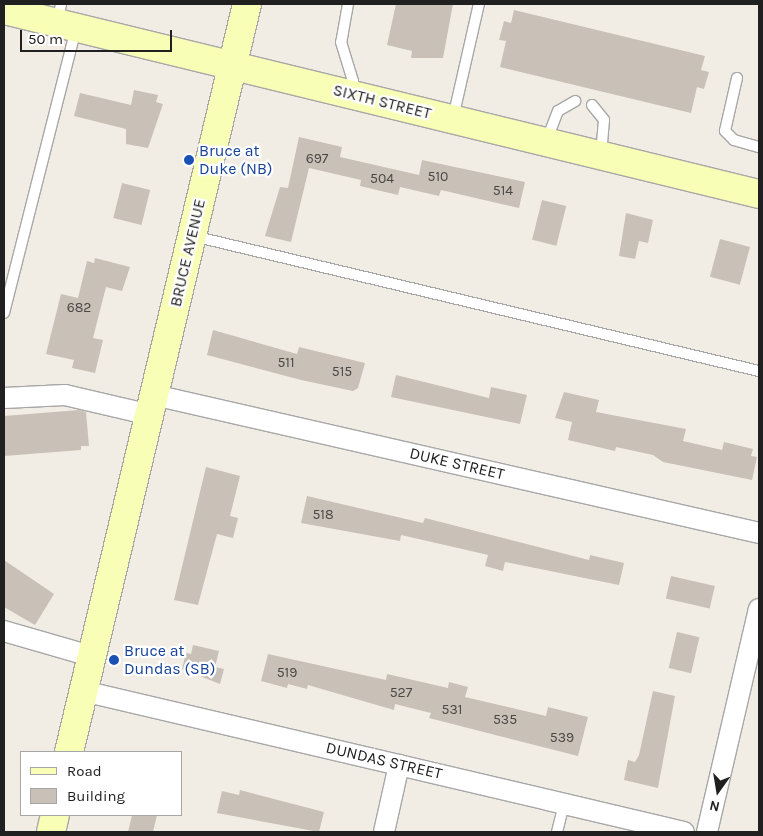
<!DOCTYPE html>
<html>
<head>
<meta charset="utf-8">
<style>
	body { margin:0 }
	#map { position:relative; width:763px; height:836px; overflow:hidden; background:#f1ede5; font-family:Karla,sans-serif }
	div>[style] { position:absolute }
	.building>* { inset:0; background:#c9c0b8; transform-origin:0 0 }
	.roads { filter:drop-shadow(1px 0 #a7a7a7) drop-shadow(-1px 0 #a7a7a7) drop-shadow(0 1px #a7a7a7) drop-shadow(0 -1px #a7a7a7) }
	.lane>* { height:10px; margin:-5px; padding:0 5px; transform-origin:5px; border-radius:5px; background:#fff }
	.street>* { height:20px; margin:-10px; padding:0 10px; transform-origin:10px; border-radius:10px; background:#fff }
	.secondary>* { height:28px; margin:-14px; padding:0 14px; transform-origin:14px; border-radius:14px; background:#f8feb6 }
	.dots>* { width:14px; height:14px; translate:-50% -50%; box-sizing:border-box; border:2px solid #fff; border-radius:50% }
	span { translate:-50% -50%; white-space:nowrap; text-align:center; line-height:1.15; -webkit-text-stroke:4.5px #fff; paint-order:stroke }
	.number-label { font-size:14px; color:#4a4846 }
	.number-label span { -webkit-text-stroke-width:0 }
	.street-label { font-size:16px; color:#202020 }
	.transit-label { font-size:16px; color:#164399 }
	.left { translate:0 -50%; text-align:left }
	.frame { position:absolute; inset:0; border:5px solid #202020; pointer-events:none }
	.legend { position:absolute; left:20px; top:751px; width:162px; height:65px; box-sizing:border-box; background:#fff; border:1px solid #a6a6a6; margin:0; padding:6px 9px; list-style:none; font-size:15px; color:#202020 }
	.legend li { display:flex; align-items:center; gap:10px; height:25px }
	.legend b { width:25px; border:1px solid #a6a6a6 }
	.north { position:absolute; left:693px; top:766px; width:50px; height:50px; -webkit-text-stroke:4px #fff; paint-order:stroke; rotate:193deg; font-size:14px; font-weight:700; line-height:20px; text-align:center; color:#202020 }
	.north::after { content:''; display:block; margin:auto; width:18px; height:22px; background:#202020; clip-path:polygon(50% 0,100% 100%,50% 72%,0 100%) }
	.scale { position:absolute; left:20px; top:30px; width:152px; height:22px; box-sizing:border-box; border:2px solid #202020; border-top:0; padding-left:6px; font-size:15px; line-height:18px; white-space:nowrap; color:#202020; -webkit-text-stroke:4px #fff; paint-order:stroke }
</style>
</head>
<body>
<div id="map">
	<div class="building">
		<div style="clip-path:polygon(396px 4px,453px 4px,443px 58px,411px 58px,412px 51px,387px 45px)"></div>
		<div style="clip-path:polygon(514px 10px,705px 56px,701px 70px,709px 72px,704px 89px,697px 87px,691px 113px,500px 67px,506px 41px,499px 40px,504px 21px,511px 23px)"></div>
		<div style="clip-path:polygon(134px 90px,158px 95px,156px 102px,163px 104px,148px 148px,126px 144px,126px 129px,74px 116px,80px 93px,131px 105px)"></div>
		<div style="clip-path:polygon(299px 137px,342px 147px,340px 157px,419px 175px,422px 160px,525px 182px,519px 208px,441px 190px,439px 196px,400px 187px,398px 195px,360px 186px,361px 180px,309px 168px,291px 242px,265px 236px,280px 187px,288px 188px)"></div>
		<div style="left:122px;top:183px;width:29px;height:36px;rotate:14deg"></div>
		<div style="left:542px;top:200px;width:25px;height:41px;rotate:14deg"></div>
		<div style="clip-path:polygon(626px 213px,653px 220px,648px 243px,639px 241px,635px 259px,619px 256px)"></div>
		<div style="left:720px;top:239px;width:31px;height:39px;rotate:15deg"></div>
		<div style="clip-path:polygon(95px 258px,130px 267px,122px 291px,106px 287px,93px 338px,103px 340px,95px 373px,72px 368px,74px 360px,46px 354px,61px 294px,78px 298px,87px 261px,94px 263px)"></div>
		<div style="clip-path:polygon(213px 330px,297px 354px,299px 347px,365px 363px,358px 388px,353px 391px,301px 380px,207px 355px)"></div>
		<div style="clip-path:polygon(396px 375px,489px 398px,491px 387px,527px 395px,520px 424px,391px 397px)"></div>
		<div style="clip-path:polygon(564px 392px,599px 400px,596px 412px,686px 429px,683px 441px,722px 450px,724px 442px,753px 449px,751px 456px,757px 457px,752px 480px,663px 462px,653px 455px,616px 447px,615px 451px,568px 440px,572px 422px,555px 418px)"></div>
		<div style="clip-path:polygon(79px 410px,86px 412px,89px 446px,81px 446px,81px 450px,4px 456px,4px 416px)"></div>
		<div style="clip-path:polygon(206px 467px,240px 476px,230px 516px,238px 518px,233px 538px,217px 534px,198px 605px,174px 600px)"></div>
		<div style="clip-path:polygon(307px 496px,423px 523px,425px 518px,589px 560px,590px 555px,624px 563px,619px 585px,505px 562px,503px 571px,485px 566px,488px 555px,471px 551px,401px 535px,400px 541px,301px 523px)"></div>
		<div style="clip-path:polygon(4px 560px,54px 594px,35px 625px,4px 607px)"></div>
		<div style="left:671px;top:576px;width:45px;height:23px;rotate:13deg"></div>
		<div style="left:677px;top:632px;width:23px;height:37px;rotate:13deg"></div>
		<div style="clip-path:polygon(193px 645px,219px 651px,215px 667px,224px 669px,220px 684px,182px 669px,186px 653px,191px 654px)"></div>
		<div style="clip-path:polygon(268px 654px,386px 680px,387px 674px,448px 688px,449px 682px,468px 687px,465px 697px,546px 716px,548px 707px,588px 717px,578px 756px,429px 718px,431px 713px,395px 704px,394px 710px,308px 685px,307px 689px,288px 684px,287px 688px,261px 681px)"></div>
		<div style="clip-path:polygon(653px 691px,675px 696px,658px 788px,624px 780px,628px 760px,635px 762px,639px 755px)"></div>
		<div style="clip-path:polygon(240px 790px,324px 812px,319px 832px,217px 813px,222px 791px,239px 795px)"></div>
		<div style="clip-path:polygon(132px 815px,157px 815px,153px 832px,128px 832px)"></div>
	</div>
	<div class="roads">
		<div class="lane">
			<div style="left:348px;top:4px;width:39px;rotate:100deg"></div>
			<div style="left:341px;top:42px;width:41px;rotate:72.9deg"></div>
			<div style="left:353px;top:81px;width:13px;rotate:94deg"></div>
			<div style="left:57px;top:22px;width:18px;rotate:-77deg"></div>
			<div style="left:737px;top:78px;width:54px;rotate:102.8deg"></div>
			<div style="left:725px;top:131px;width:13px;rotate:45deg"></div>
			<div style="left:734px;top:140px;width:26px;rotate:16deg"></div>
			<div style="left:592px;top:105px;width:19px;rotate:51deg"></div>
			<div style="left:604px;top:120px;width:34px;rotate:95deg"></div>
			<div style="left:453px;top:118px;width:117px;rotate:-77.2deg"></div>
			<div style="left:546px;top:142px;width:33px;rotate:-69deg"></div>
			<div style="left:558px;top:111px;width:20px;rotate:-30deg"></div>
			<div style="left:193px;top:236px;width:582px;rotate:13.42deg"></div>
			<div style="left:4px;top:313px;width:293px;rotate:-75.8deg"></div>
			<div style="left:557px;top:832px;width:29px;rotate:-76deg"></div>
		</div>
		<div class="street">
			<div style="left:154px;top:395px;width:621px;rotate:12.85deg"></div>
			<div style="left:4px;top:398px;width:61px;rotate:-2.8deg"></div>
			<div style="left:65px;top:395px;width:88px;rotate:13.1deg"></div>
			<div style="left:4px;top:631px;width:94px;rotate:16.1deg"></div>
			<div style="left:83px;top:691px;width:617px;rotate:13.2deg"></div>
			<div style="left:384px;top:832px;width:69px;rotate:-77.4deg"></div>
			<div style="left:707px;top:832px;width:229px;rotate:-76.9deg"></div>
		</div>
		<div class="secondary">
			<div style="left:4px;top:10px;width:777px;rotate:13.7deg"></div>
			<div style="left:69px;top:752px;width:769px;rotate:-76.61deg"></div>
			<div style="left:51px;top:832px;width:17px;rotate:-77deg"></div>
		</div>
	</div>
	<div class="dots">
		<div style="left:189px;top:160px;background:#1a4fb4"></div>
		<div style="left:114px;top:660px;background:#1a4fb4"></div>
	</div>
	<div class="number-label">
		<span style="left:317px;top:159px">697</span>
		<span style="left:438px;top:177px">510</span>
		<span style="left:382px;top:179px">504</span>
		<span style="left:503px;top:191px">514</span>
		<span style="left:79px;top:308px">682</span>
		<span style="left:286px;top:363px">511</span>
		<span style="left:342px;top:372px">515</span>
		<span style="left:323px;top:515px">518</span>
		<span style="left:287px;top:673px">519</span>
		<span style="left:401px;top:693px">527</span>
		<span style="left:452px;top:710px">531</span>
		<span style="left:505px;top:720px">535</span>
		<span style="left:562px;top:738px">539</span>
	</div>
	<div class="street-label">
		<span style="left:382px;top:102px;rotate:14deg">SIXTH STREET</span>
		<span style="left:188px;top:253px;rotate:-77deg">BRUCE AVENUE</span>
		<span style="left:457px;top:464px;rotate:13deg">DUKE STREET</span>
		<span style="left:384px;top:761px;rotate:13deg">DUNDAS STREET</span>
	</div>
	<div class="transit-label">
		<span class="left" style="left:199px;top:160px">Bruce at<br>Duke (NB)</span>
		<span class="left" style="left:124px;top:660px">Bruce at<br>Dundas (SB)</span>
	</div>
	<div class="frame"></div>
	<ul class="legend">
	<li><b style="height:6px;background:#f8feb6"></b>Road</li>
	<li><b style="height:14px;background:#c9c0b8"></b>Building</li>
	</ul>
	<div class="north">N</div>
	<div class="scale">50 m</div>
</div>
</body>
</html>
